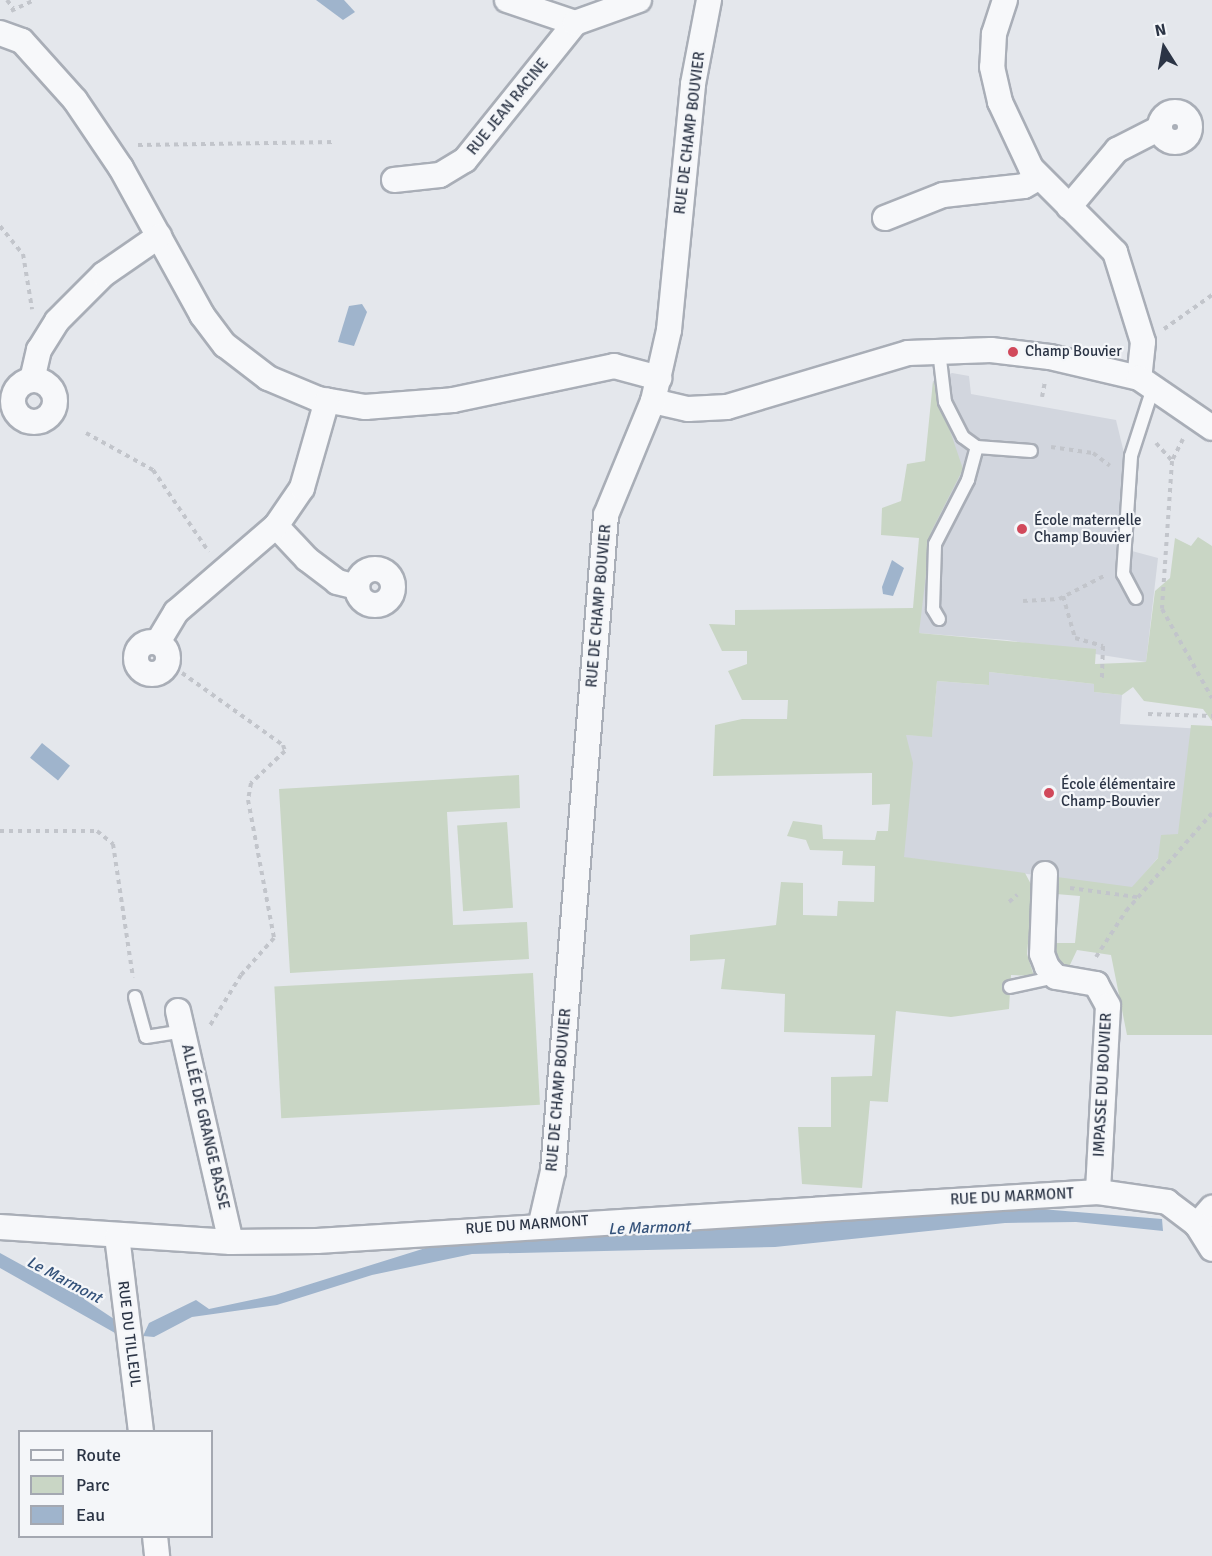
<!DOCTYPE html>
<html>
<head>
<meta charset="utf-8">
<style>
	body { margin:0 }
	#map { position:relative; width:1212px; height:1556px; overflow:hidden; background:#e4e7ec; font-family:Signika,sans-serif }
	div>[style] { position:absolute }
	.built>* { inset:0; background:#d2d6de }
	.green>* { inset:0; background:#c9d6c5; transform-origin:0 0 }
	.water>* { inset:0; background:#9fb4cc; transform-origin:0 0 }
	.path>* { height:4px; margin-top:-2px; transform-origin:0; background:repeating-linear-gradient(90deg,#c2c5cb 0 4.5px,transparent 0 9px) }
	.roads { filter:drop-shadow(2px 0 #a9aeb7) drop-shadow(-2px 0 #a9aeb7) drop-shadow(0 2px #a9aeb7) drop-shadow(0 -2px #a9aeb7) }
	.lane>* { height:12px; margin:-6px; padding:0 6px; transform-origin:6px; border-radius:6px; background:#f7f8fa }
	.street>* { height:24px; margin:-12px; padding:0 12px; transform-origin:12px; border-radius:12px; background:#f7f8fa }
	.street>.ring { margin:-12px; padding:0; box-sizing:content-box; background:none; border:24px solid #f7f8fa; border-radius:50% }
	.dots>* { width:16px; height:16px; translate:-50% -50%; box-sizing:border-box; border:3px solid #f4f6f9; border-radius:50% }
	span { translate:-50% -50%; white-space:nowrap; text-align:center; line-height:1.15; -webkit-text-stroke:4.5px #f4f6f9; paint-order:stroke }
	.street-label { font-size:15px; color:#2b3445 }
	.poi-label { font-size:15px; color:#2b3445 }
	.left { translate:0 -50%; text-align:left }
	.water-label { font-size:16px; color:#34527a; font-style:italic }
	.legend { position:absolute; left:18px; top:1430px; width:195px; height:108px; box-sizing:border-box; background:#f4f6f9; border:2px solid #a4a8b1; margin:0; padding:8px 10px; list-style:none; font-size:18px; color:#2b3445 }
	.legend li { display:flex; align-items:center; gap:12px; height:30px }
	.legend b { width:30px; border:2px solid #a4a8b1 }
	.north { position:absolute; left:1134px; top:18px; width:60px; height:60px; -webkit-text-stroke:4px #f4f6f9; paint-order:stroke; rotate:349deg; font-size:16px; font-weight:700; line-height:24px; text-align:center; color:#2b3445 }
	.north::after { content:''; display:block; margin:auto; width:21px; height:27px; background:#2b3445; clip-path:polygon(50% 0,100% 100%,50% 72%,0 100%) }
</style>
</head>
<body>
<div id="map">
	<div class="built">
		<div style="clip-path:polygon(952px 373px,969px 376px,971px 394px,1116px 420px,1125px 457px,1117px 547px,1158px 558px,1146px 662px,1007px 640px,919px 633px,933px 381px)"></div>
		<div style="clip-path:polygon(989px 672px,1094px 684px,1094px 692px,1122px 695px,1120px 724px,1203px 729px,1198px 811px,1132px 888px,892px 856px,906px 735px,932px 736px,937px 681px,988px 685px)"></div>
	</div>
	<div class="green">
		<div style="clip-path:polygon(933px 381px,963px 469px,931px 532px,919px 633px,1096px 649px,1095px 664px,1146px 662px,1155px 591px,1170px 578px,1175px 538px,1191px 546px,1198px 537px,1212px 546px,1212px 721px,1203px 709px,1144px 701px,1133px 687px,1122px 695px,1094px 692px,1094px 684px,989px 672px,989px 685px,937px 681px,932px 737px,906px 735px,913px 763px,904px 857px,1025px 873px,1033px 888px,1027px 954px,1034px 976px,1011px 975px,1009px 1009px,951px 1017px,896px 1011px,888px 1102px,870px 1101px,862px 1188px,802px 1184px,798px 1127px,831px 1127px,831px 1077px,872px 1076px,875px 1035px,784px 1032px,785px 994px,721px 989px,725px 959px,690px 961px,690px 935px,776px 925px,781px 882px,803px 883px,803px 915px,837px 916px,838px 901px,874px 902px,875px 866px,842px 865px,843px 851px,810px 850px,806px 840px,787px 836px,793px 821px,822px 825px,823px 839px,875px 840px,877px 831px,888px 831px,890px 804px,872px 805px,872px 773px,713px 776px,715px 725px,742px 719px,787px 719px,788px 700px,742px 700px,728px 671px,747px 664px,747px 651px,722px 651px,709px 624px,735px 625px,735px 610px,913px 608px,919px 538px,881px 535px,882px 508px,901px 501px,907px 464px,925px 461px)"></div>
		<div style="clip-path:polygon(1191px 725px,1212px 726px,1212px 1035px,1127px 1035px,1111px 955px,1077px 950px,1068px 969px,1059px 963px,1054px 943px,1075px 943px,1080px 896px,1056px 894px,1057px 877px,1132px 887px,1158px 858px,1161px 835px,1178px 834px)"></div>
		<div style="clip-path:polygon(519px 775px,520px 808px,447px 812px,453px 925px,527px 922px,529px 959px,290px 973px,279px 789px)"></div>
		<div style="left:507px;top:822px;width:86px;height:50px;rotate:86deg"></div>
		<div style="left:533px;top:973px;width:132px;height:259px;rotate:87deg"></div>
	</div>
	<div class="water">
		<div style="clip-path:polygon(316px 0,344px 0,355px 12px,343px 20px)"></div>
		<div style="clip-path:polygon(362px 304px,367px 312px,354px 346px,338px 342px,349px 306px)"></div>
		<div style="clip-path:polygon(892px 560px,904px 568px,893px 596px,883px 594px,882px 587px)"></div>
		<div style="left:42px;top:743px;width:36px;height:19px;rotate:39deg"></div>
		<div style="clip-path:polygon(1041px 1209px,1162px 1219px,1163px 1231px,1076px 1222px,1005px 1223px,775px 1247px,472px 1254px,372px 1275px,277px 1305px,192px 1317px,154px 1337px,143px 1336px,149px 1323px,196px 1300px,209px 1309px,275px 1295px,432px 1246px)"></div>
		<div style="clip-path:polygon(0 1253px,71px 1292px,84px 1293px,84px 1299px,114px 1319px,115px 1333px,0 1268px)"></div>
	</div>
	<div class="path">
		<div style="left:7px;top:0;width:10px;rotate:53deg"></div>
		<div style="left:11px;top:11px;width:26px;rotate:-25deg"></div>
		<div style="left:138px;top:145px;width:197px;rotate:-0.9deg"></div>
		<div style="left:0;top:226px;width:36px;rotate:51deg"></div>
		<div style="left:23px;top:254px;width:56px;rotate:80.7deg"></div>
		<div style="left:1164px;top:329px;width:59px;rotate:-35.3deg"></div>
		<div style="left:1042px;top:397px;width:16px;rotate:-79deg"></div>
		<div style="left:86px;top:433px;width:77px;rotate:28.9deg"></div>
		<div style="left:153px;top:470px;width:99px;rotate:55.7deg"></div>
		<div style="left:1183px;top:439px;width:25px;rotate:117deg"></div>
		<div style="left:1172px;top:461px;width:148px;rotate:93.9deg"></div>
		<div style="left:1162px;top:609px;width:102px;rotate:60.7deg"></div>
		<div style="left:1156px;top:443px;width:24px;rotate:48deg"></div>
		<div style="left:1051px;top:447px;width:42px;rotate:8.1deg"></div>
		<div style="left:1093px;top:453px;width:21px;rotate:37deg"></div>
		<div style="left:1063px;top:596px;width:44px;rotate:74.1deg"></div>
		<div style="left:1075px;top:638px;width:29px;rotate:16deg"></div>
		<div style="left:1103px;top:646px;width:36px;rotate:92deg"></div>
		<div style="left:1023px;top:601px;width:36px;rotate:-3deg"></div>
		<div style="left:1059px;top:599px;width:51px;rotate:-27.1deg"></div>
		<div style="left:182px;top:673px;width:124px;rotate:35.5deg"></div>
		<div style="left:283px;top:745px;width:6px;rotate:72deg"></div>
		<div style="left:285px;top:751px;width:47px;rotate:136.7deg"></div>
		<div style="left:251px;top:783px;width:17px;rotate:100deg"></div>
		<div style="left:248px;top:800px;width:140px;rotate:79.3deg"></div>
		<div style="left:274px;top:938px;width:50px;rotate:131.7deg"></div>
		<div style="left:241px;top:975px;width:61px;rotate:121.6deg"></div>
		<div style="left:1148px;top:714px;width:64px;rotate:1.8deg"></div>
		<div style="left:0;top:831px;width:97px"></div>
		<div style="left:97px;top:831px;width:21px;rotate:39deg"></div>
		<div style="left:113px;top:844px;width:135px;rotate:81.5deg"></div>
		<div style="left:1070px;top:888px;width:68px;rotate:7.7deg"></div>
		<div style="left:1009px;top:902px;width:11px;rotate:-41deg"></div>
		<div style="left:1096px;top:957px;width:55px;rotate:-56.9deg"></div>
		<div style="left:1126px;top:911px;width:130px;rotate:-48.7deg"></div>
	</div>
	<div class="roads">
		<div class="lane">
			<div style="left:939px;top:351px;width:51px;rotate:83.3deg"></div>
			<div style="left:945px;top:402px;width:39px;rotate:63deg"></div>
			<div style="left:963px;top:437px;width:17px;rotate:36deg"></div>
			<div style="left:977px;top:447px;width:54px;rotate:4.2deg"></div>
			<div style="left:1136px;top:598px;width:27px;rotate:-118deg"></div>
			<div style="left:1123px;top:574px;width:118px;rotate:-86.1deg"></div>
			<div style="left:1131px;top:456px;width:71px;rotate:-72.1deg"></div>
			<div style="left:939px;top:619px;width:12px;rotate:-121deg"></div>
			<div style="left:933px;top:609px;width:65px;rotate:-88.2deg"></div>
			<div style="left:935px;top:544px;width:72px;rotate:-62.7deg"></div>
			<div style="left:968px;top:480px;width:34px;rotate:-75deg"></div>
			<div style="left:1010px;top:987px;width:47px;rotate:-12.3deg"></div>
			<div style="left:135px;top:997px;width:41px;rotate:74.6deg"></div>
			<div style="left:146px;top:1037px;width:37px;rotate:-9deg"></div>
		</div>
		<div class="street">
			<div style="left:507px;top:0;width:72px;rotate:18.7deg"></div>
			<div style="left:1005px;top:0;width:36px;rotate:108deg"></div>
			<div style="left:994px;top:34px;width:33px;rotate:93deg"></div>
			<div style="left:992px;top:67px;width:36px;rotate:77deg"></div>
			<div style="left:1000px;top:102px;width:73px;rotate:64.8deg"></div>
			<div style="left:1031px;top:168px;width:119px;rotate:45deg"></div>
			<div style="left:1115px;top:252px;width:94px;rotate:72.7deg"></div>
			<div style="left:1143px;top:342px;width:36px;rotate:96deg"></div>
			<div style="left:0;top:33px;width:23px;rotate:20deg"></div>
			<div style="left:22px;top:41px;width:79px;rotate:48.1deg"></div>
			<div style="left:75px;top:100px;width:82px;rotate:55.9deg"></div>
			<div style="left:121px;top:168px;width:168px;rotate:61.1deg"></div>
			<div style="left:202px;top:315px;width:38px;rotate:53deg"></div>
			<div style="left:225px;top:345px;width:54px;rotate:37.5deg"></div>
			<div style="left:268px;top:378px;width:54px;rotate:22.8deg"></div>
			<div style="left:318px;top:399px;width:48px;rotate:9.7deg"></div>
			<div style="left:365px;top:407px;width:88px;rotate:-4.5deg"></div>
			<div style="left:453px;top:400px;width:165px;rotate:-11.9deg"></div>
			<div style="left:614px;top:366px;width:47px;rotate:14.9deg"></div>
			<div class="ring" style="left:1160px;top:112px;width:6px;height:6px"></div>
			<div style="left:394px;top:180px;width:46px;rotate:-6.2deg"></div>
			<div style="left:440px;top:175px;width:29px;rotate:-31deg"></div>
			<div style="left:465px;top:160px;width:176px;rotate:-51.2deg"></div>
			<div style="left:575px;top:23px;width:68px;rotate:-19.8deg"></div>
			<div style="left:1069px;top:207px;width:75px;rotate:-49.9deg"></div>
			<div style="left:1117px;top:150px;width:48px;rotate:-27.1deg"></div>
			<div style="left:885px;top:218px;width:62px;rotate:-21.6deg"></div>
			<div style="left:943px;top:195px;width:81px;rotate:-6.3deg"></div>
			<div style="left:1024px;top:186px;width:16px;rotate:-30deg"></div>
			<div class="ring" style="left:13px;top:380px;width:18px;height:18px"></div>
			<div style="left:32px;top:380px;width:31px;rotate:-77deg"></div>
			<div style="left:39px;top:350px;width:34px;rotate:-58deg"></div>
			<div style="left:57px;top:321px;width:66px;rotate:-45deg"></div>
			<div style="left:104px;top:274px;width:67px;rotate:-34.6deg"></div>
			<div style="left:653px;top:401px;width:36px;rotate:13deg"></div>
			<div style="left:688px;top:409px;width:39px;rotate:-3deg"></div>
			<div style="left:727px;top:407px;width:189px;rotate:-16.6deg"></div>
			<div style="left:908px;top:353px;width:83px;rotate:-2.1deg"></div>
			<div style="left:991px;top:350px;width:59px;rotate:6.8deg"></div>
			<div style="left:1050px;top:357px;width:91px;rotate:13.3deg"></div>
			<div style="left:1139px;top:378px;width:88px;rotate:34.4deg"></div>
			<div style="left:276px;top:526px;width:45px;rotate:46.8deg"></div>
			<div style="left:307px;top:559px;width:38px;rotate:37deg"></div>
			<div style="left:337px;top:582px;width:21px;rotate:14deg"></div>
			<div class="ring" style="left:357px;top:569px;width:12px;height:12px"></div>
			<div class="ring" style="left:136px;top:642px;width:8px;height:8px"></div>
			<div style="left:158px;top:642px;width:35px;rotate:-59deg"></div>
			<div style="left:176px;top:612px;width:132px;rotate:-40.7deg"></div>
			<div style="left:276px;top:526px;width:46px;rotate:-55.6deg"></div>
			<div style="left:302px;top:488px;width:91px;rotate:-74.1deg"></div>
			<div style="left:1045px;top:874px;width:80px;rotate:92.1deg"></div>
			<div style="left:1042px;top:954px;width:14px;rotate:69deg"></div>
			<div style="left:1047px;top:967px;width:13px;rotate:48deg"></div>
			<div style="left:1056px;top:977px;width:41px;rotate:9.9deg"></div>
			<div style="left:1096px;top:984px;width:25px;rotate:61deg"></div>
			<div style="left:1108px;top:1006px;width:186px;rotate:93.1deg"></div>
			<div style="left:178px;top:1011px;width:237px;rotate:77.1deg"></div>
			<div style="left:541px;top:1223px;width:53px;rotate:-77deg"></div>
			<div style="left:553px;top:1171px;width:658px;rotate:-85.38deg"></div>
			<div style="left:606px;top:515px;width:123px;rotate:-67.6deg"></div>
			<div style="left:653px;top:401px;width:73px;rotate:-77.3deg"></div>
			<div style="left:669px;top:330px;width:247px;rotate:-84.4deg"></div>
			<div style="left:693px;top:84px;width:86px;rotate:-79.2deg"></div>
			<div style="left:1197px;top:1225px;width:23px;rotate:-49deg"></div>
			<div style="left:0;top:1227px;width:231px;rotate:3.7deg"></div>
			<div style="left:231px;top:1242px;width:86px;rotate:-0.7deg"></div>
			<div style="left:317px;top:1241px;width:783px;rotate:-3.59deg"></div>
			<div style="left:1098px;top:1192px;width:70px;rotate:8.2deg"></div>
			<div style="left:1167px;top:1202px;width:38px;rotate:37deg"></div>
			<div style="left:1197px;top:1225px;width:28px;rotate:58deg"></div>
			<div style="left:117px;top:1236px;width:197px;rotate:83deg"></div>
			<div style="left:155px;top:1536px;width:20px;rotate:84deg"></div>
		</div>
	</div>
	<div class="dots">
		<div style="left:1013px;top:352px;background:#d1495b"></div>
		<div style="left:1022px;top:529px;background:#d1495b"></div>
		<div style="left:1049px;top:793px;background:#d1495b"></div>
	</div>
	<div class="street-label">
		<span style="left:508px;top:107px;rotate:-51deg">RUE JEAN RACINE</span>
		<span style="left:690px;top:133px;rotate:-83deg">RUE DE CHAMP BOUVIER</span>
		<span style="left:599px;top:606px;rotate:-85deg">RUE DE CHAMP BOUVIER</span>
		<span style="left:1103px;top:1085px;rotate:-87deg">IMPASSE DU BOUVIER</span>
		<span style="left:559px;top:1090px;rotate:-85deg">RUE DE CHAMP BOUVIER</span>
		<span style="left:205px;top:1127px;rotate:77deg">ALLÉE DE GRANGE BASSE</span>
		<span style="left:1012px;top:1197px;rotate:-3deg">RUE DU MARMONT</span>
		<span style="left:527px;top:1225px;rotate:-4deg">RUE DU MARMONT</span>
		<span style="left:129px;top:1334px;rotate:83deg">RUE DU TILLEUL</span>
	</div>
	<div class="poi-label">
		<span class="left" style="left:1025px;top:352px">Champ Bouvier</span>
		<span class="left" style="left:1034px;top:529px">École maternelle<br>Champ Bouvier</span>
		<span class="left" style="left:1061px;top:793px">École élémentaire<br>Champ-Bouvier</span>
	</div>
	<div class="water-label">
		<span style="left:649px;top:1228px;rotate:-2deg">Le Marmont</span>
		<span style="left:64px;top:1280px;rotate:28deg">Le Marmont</span>
	</div>
	<ul class="legend">
	<li><b style="height:8px;background:#f7f8fa"></b>Route</li>
	<li><b style="height:16px;background:#c9d6c5"></b>Parc</li>
	<li><b style="height:16px;background:#9fb4cc"></b>Eau</li>
	</ul>
	<div class="north">N</div>
</div>
</body>
</html>
